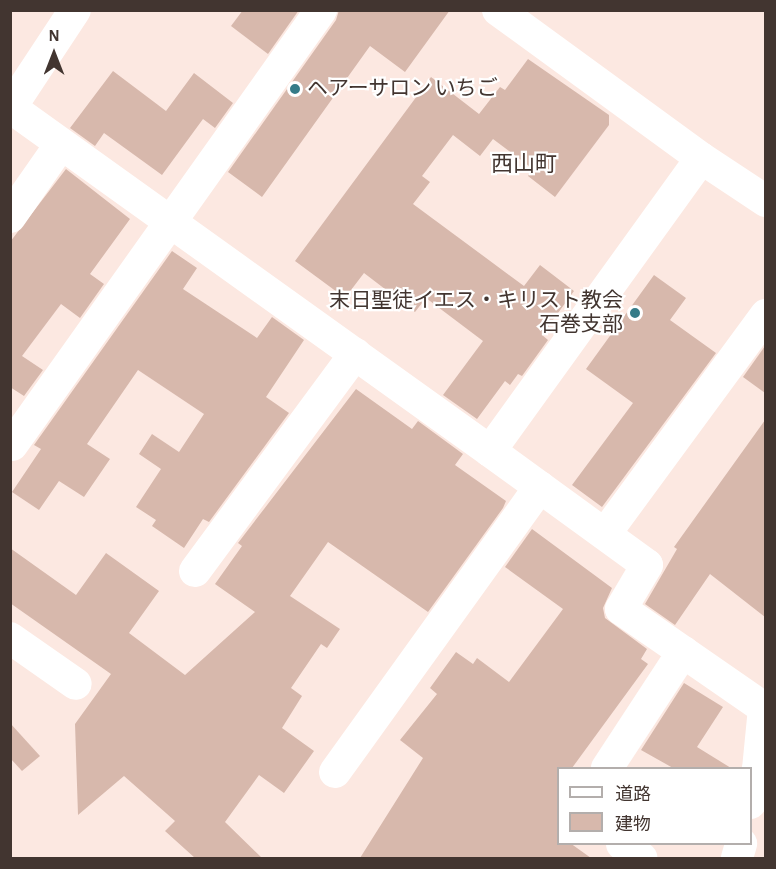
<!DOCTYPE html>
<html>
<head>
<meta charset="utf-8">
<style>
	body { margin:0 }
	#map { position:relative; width:776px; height:869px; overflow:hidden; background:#fce8e1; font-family:"Alegreya Sans","Noto Sans JP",sans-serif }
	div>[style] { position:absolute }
	.building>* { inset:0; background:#d7b8ac }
	.street>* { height:32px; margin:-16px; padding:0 16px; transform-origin:16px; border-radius:16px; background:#fff }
	.dots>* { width:16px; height:16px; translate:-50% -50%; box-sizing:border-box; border:3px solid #fff; border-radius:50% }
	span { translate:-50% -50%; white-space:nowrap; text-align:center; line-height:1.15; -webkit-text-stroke:4.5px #fff; paint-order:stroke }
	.poi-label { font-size:21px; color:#423530 }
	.left { translate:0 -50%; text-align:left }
	.right { translate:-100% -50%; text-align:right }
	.neighbourhood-label { font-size:22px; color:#423530 }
	.frame { position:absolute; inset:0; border:12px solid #423530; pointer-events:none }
	.legend { position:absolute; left:557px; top:767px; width:195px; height:78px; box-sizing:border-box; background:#fff; border:2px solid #b3aeac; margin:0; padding:8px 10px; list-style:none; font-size:18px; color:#423530 }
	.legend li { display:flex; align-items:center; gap:12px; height:30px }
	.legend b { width:30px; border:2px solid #b3aeac }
	.north { position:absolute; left:24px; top:24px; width:60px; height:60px; -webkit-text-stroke:4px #fff; paint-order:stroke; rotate:0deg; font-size:16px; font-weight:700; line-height:24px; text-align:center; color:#423530 }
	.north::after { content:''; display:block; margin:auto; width:21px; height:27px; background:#423530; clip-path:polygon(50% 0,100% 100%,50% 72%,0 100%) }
</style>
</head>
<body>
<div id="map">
	<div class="building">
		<div style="clip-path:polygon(243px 10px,299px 10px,268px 54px,231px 26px)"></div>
		<div style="clip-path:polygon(339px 10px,450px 10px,405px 72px,370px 46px,262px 197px,228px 172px,336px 20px)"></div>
		<div style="clip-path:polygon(528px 59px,609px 115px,609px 125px,555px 197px,528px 176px,533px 169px,493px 139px,480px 156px,453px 135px,422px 176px,430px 182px,413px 204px,524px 286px,540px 265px,574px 291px,542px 335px,548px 340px,522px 376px,518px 374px,510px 385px,505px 381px,477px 419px,443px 395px,483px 341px,426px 298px,415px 312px,364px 273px,348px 294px,340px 288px,337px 292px,295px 261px,431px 77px,479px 114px,500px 87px,505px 90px)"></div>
		<div style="clip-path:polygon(113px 71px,166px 111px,194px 73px,233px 103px,215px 128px,203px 119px,162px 175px,104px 133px,95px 146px,70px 128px)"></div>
		<div style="clip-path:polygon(66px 169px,130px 219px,90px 274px,104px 284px,80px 318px,61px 304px,22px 356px,43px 370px,24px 396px,10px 387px,10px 242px)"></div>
		<div style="clip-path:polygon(172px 251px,197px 268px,183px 289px,257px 338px,272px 317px,304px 340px,266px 397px,289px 413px,209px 522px,203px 519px,184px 548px,152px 526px,156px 520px,136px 507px,161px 469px,139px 454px,152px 434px,179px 452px,204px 414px,138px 370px,87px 444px,110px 459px,84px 497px,59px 481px,39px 510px,12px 492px,41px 449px,34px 445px)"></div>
		<div style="clip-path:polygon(654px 275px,686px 298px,670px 320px,716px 353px,602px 507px,572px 485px,633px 403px,586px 369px)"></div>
		<div style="clip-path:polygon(765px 346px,765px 393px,743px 377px)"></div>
		<div style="clip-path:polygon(356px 389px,412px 429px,418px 421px,463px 454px,455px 465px,506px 501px,503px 508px,428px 612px,328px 542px,290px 596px,340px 629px,327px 648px,321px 644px,291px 688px,302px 696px,282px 728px,314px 751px,284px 793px,259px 775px,225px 822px,262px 858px,195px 858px,165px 831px,175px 821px,124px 776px,78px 815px,75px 724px,111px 674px,10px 603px,10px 548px,76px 595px,106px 553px,159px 591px,129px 633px,185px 675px,255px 612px,215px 584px,242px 546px,238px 543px)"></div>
		<div style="clip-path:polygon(765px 420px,765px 617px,710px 574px,675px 625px,645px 604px,677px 549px,674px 547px)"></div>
		<div style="clip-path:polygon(532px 529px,612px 588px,603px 608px,605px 618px,647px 649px,641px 659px,648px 664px,572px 768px,558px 768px,558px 843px,570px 843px,591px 858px,360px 858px,423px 758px,400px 740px,437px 694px,430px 688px,456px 652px,473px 664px,477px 658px,509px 682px,563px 609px,505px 567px)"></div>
		<div style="clip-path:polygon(684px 683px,723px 707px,697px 747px,731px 768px,673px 768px,641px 750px)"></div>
		<div style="clip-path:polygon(10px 723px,40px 756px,22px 771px,10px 758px)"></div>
	</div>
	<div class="street">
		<div style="left:498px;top:10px;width:251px;rotate:36.1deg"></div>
		<div style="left:701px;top:158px;width:78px;rotate:33.5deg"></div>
		<div style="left:10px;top:107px;width:591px;rotate:35.63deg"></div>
		<div style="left:490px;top:451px;width:361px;rotate:-54.2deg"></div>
		<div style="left:11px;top:107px;width:116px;rotate:-56.6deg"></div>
		<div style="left:10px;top:217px;width:89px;rotate:-55.1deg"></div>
		<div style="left:12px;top:445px;width:534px;rotate:-54.61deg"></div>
		<div style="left:490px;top:451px;width:194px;rotate:36deg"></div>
		<div style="left:647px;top:565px;width:51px;rotate:120.6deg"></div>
		<div style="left:621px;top:609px;width:174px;rotate:34.7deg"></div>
		<div style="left:764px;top:708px;width:61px;rotate:95.6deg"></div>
		<div style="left:758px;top:769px;width:35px;rotate:103deg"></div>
		<div style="left:605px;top:534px;width:272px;rotate:-53.7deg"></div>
		<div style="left:195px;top:571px;width:270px;rotate:-53.6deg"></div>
		<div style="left:10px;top:638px;width:80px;rotate:34.9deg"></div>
		<div style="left:607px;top:768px;width:139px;rotate:-56.8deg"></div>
		<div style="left:335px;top:772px;width:351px;rotate:-54.3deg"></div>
		<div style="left:622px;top:844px;width:24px;rotate:36deg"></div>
		<div style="left:737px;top:858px;width:15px;rotate:-74deg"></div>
	</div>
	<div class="dots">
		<div style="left:295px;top:89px;background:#357b88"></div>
		<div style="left:635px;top:313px;background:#357b88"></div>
	</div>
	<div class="poi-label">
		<span class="left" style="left:307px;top:89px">ヘアーサロン いちご</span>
		<span class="right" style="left:623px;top:313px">末日聖徒イエス・キリスト教会<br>石巻支部</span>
	</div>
	<div class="neighbourhood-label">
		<span style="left:524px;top:165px">西山町</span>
	</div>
	<div class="frame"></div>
	<ul class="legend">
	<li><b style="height:8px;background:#fff"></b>道路</li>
	<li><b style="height:16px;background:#d7b8ac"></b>建物</li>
	</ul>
	<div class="north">N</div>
</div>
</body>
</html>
